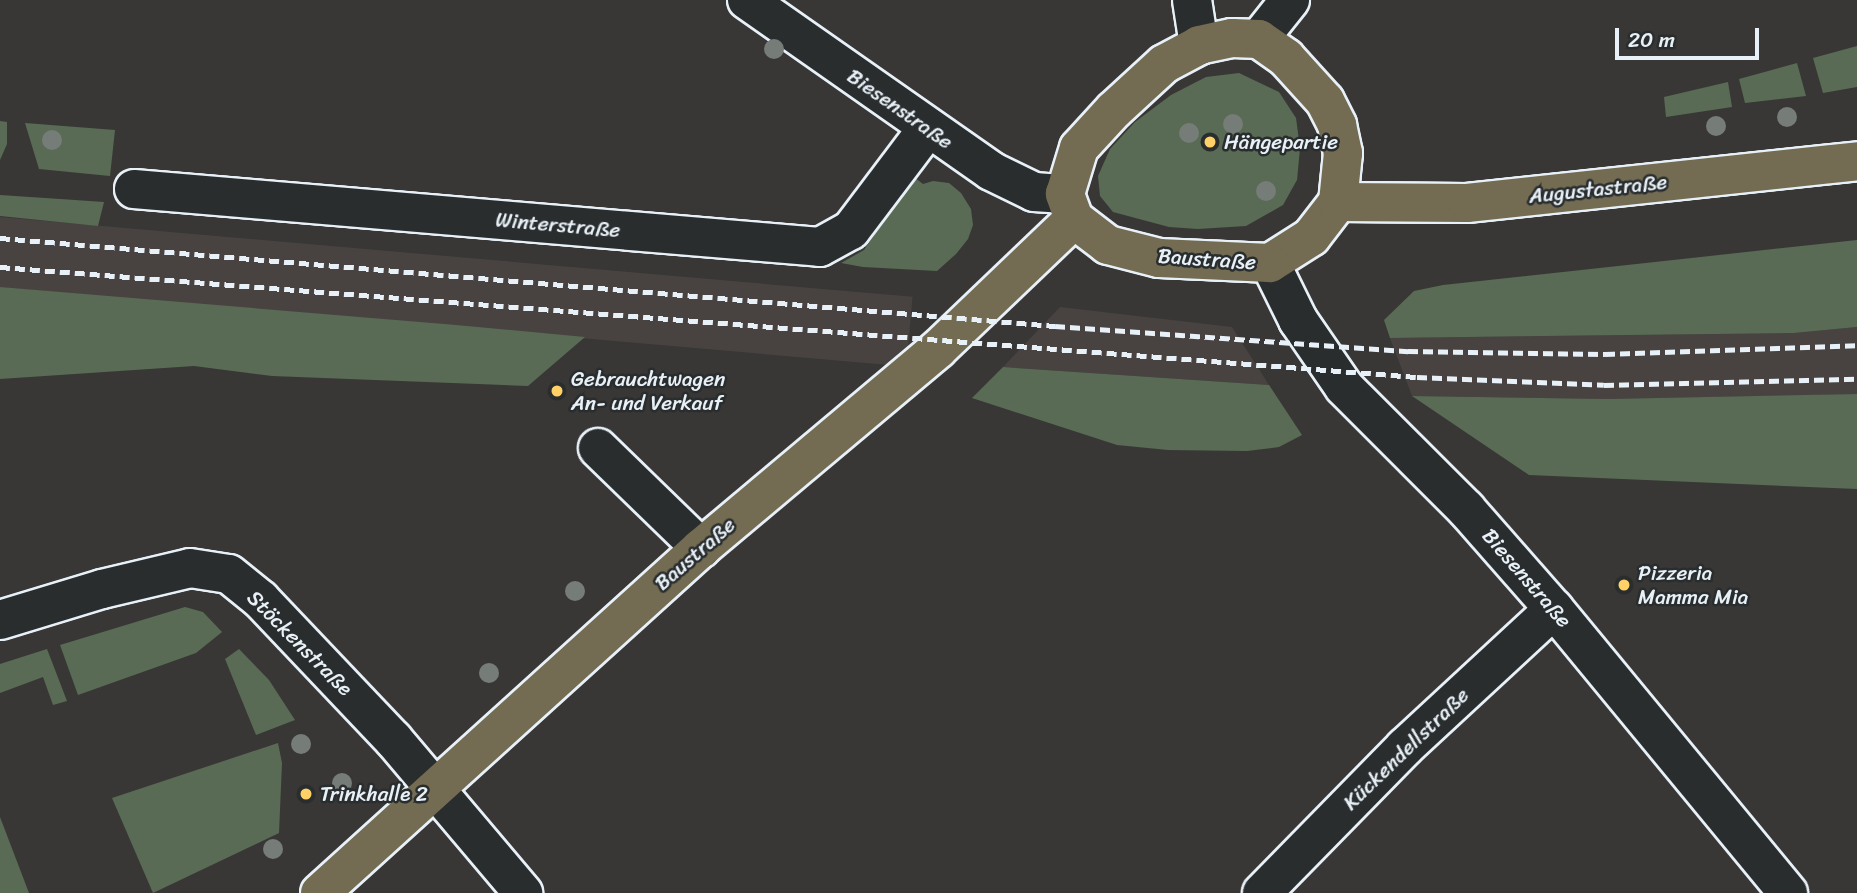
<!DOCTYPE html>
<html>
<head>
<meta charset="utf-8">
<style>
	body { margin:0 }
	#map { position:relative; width:1857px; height:893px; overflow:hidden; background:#383736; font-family:Sriracha,sans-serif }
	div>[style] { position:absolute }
	.built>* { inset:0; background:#484340; transform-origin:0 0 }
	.green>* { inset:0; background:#596b54 }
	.roads { filter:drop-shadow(2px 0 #e8f1f8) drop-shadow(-2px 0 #e8f1f8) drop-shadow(0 2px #e8f1f8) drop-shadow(0 -2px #e8f1f8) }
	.minor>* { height:38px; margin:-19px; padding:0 19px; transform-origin:19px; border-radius:19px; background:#2a2d2e }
	.major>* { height:38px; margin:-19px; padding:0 19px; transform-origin:19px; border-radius:19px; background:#736b52 }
	.rail>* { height:5px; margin-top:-2.5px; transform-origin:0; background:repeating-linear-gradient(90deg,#e8f1f8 0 10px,transparent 0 15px) }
	.trees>* { width:20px; height:20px; margin:-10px; border-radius:50%; background:#767c78 }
	.dots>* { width:19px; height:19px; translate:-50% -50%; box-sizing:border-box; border:4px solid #2a2d2e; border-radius:50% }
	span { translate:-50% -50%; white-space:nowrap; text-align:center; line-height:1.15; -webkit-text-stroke:5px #2a2d2e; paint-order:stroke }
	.street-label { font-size:21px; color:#e8f1f8 }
	.poi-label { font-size:21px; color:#e8f1f8 }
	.left { translate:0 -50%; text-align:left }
	.scale { position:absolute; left:1615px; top:28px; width:144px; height:32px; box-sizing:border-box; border:4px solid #e8f1f8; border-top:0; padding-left:9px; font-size:21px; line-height:24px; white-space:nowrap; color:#e8f1f8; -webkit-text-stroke:5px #2a2d2e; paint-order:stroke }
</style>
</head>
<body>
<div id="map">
	<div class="built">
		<div style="left:0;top:217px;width:916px;height:70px;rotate:5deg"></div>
		<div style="clip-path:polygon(1060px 307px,1232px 327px,1269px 385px,1003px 367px)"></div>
		<div style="clip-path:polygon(1857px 327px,1857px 394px,1813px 395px,1608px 399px,1412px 396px,1390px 338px,1794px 333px)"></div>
	</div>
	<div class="green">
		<div style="clip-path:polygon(1857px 46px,1857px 87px,1823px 93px,1813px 58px)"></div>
		<div style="clip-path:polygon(1797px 63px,1806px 96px,1745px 103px,1739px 79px)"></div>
		<div style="clip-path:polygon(1239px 73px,1279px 92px,1296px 118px,1300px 148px,1297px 180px,1283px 205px,1246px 226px,1198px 229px,1169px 227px,1113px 212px,1100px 196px,1098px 176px,1110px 149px,1135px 122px,1171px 95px,1206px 77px)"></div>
		<div style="clip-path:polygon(1728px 82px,1732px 107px,1666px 117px,1664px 97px)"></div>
		<div style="clip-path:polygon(0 121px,7px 122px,7px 144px,0 160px)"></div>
		<div style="clip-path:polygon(25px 123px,115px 130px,110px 176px,39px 169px)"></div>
		<div style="clip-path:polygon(914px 177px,923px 184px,933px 181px,949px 183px,961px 193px,971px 209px,973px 225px,968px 239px,956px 254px,937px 271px,863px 267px,841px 263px,864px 250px)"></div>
		<div style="clip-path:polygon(0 195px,60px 199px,104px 202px,98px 226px,0 216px)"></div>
		<div style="clip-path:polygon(1857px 240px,1857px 327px,1794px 333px,1390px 338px,1384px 320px,1414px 291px,1443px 285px)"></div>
		<div style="clip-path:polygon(0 287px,456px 325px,585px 337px,528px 386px,272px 376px,194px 366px,0 379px)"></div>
		<div style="clip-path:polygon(1003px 367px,1269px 385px,1302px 435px,1279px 447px,1247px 451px,1168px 450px,1117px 445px,972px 398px)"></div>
		<div style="clip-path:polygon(1857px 394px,1857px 489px,1529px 475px,1412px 396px,1608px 399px)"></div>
		<div style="clip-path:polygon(185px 607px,203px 612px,222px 632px,196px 653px,78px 695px,60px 645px)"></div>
		<div style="clip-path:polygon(47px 649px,67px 701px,53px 705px,43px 677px,0 693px,0 664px)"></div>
		<div style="clip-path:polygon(239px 649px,269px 680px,295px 720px,256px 735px,225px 659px)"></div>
		<div style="clip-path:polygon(278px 743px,282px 763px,279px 833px,153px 893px,112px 798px)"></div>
		<div style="clip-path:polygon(0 817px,29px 893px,0 893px)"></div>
	</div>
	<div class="roads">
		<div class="minor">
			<div style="left:747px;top:0;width:298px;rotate:35deg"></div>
			<div style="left:991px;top:171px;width:48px;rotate:26deg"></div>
			<div style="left:1034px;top:192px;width:31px;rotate:4deg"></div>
			<div style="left:1192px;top:0;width:46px;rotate:81.2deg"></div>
			<div style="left:1259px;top:39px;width:50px;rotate:-51.5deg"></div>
			<div style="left:134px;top:189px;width:688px;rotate:4.83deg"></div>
			<div style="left:820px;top:247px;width:35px;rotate:-29deg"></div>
			<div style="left:851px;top:230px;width:126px;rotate:-53deg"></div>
			<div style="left:1270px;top:263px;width:64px;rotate:63.8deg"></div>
			<div style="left:1298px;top:320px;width:81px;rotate:55.5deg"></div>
			<div style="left:1344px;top:387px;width:173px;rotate:45deg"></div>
			<div style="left:1466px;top:509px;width:133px;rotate:48.7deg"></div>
			<div style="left:1554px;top:609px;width:368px;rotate:50.5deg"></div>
			<div style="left:598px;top:448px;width:144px;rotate:44.2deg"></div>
			<div style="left:0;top:620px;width:107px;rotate:-16.9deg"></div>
			<div style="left:102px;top:589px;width:90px;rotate:-13.4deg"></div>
			<div style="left:190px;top:568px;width:39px;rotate:9deg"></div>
			<div style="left:229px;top:574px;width:41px;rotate:39.1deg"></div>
			<div style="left:261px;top:600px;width:192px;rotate:46.5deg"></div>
			<div style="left:393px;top:739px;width:202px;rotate:49.8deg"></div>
			<div style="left:1262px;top:893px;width:204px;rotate:-45.6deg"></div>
			<div style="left:1405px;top:747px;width:203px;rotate:-42.8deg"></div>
		</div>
		<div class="major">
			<div style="left:1232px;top:38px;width:27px;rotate:2deg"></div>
			<div style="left:1259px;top:39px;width:33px;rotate:35deg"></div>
			<div style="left:1286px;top:58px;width:58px;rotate:47.8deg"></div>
			<div style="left:1325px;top:101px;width:27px;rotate:63deg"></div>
			<div style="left:1337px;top:125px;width:29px;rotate:78deg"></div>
			<div style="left:1343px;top:153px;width:49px;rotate:95.8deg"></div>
			<div style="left:1338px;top:202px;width:44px;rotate:127.6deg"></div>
			<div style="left:1311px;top:237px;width:49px;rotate:147.6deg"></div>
			<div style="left:1270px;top:263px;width:111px;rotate:-177.4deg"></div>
			<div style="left:1159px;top:258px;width:53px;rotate:-165.7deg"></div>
			<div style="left:1108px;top:245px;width:43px;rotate:-142.6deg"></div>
			<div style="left:1074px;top:219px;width:27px;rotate:-110deg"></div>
			<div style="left:1065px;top:194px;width:48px;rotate:-73.1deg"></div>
			<div style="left:1079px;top:148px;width:52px;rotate:-47.4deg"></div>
			<div style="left:1114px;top:110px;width:68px;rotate:-42.6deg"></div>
			<div style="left:1164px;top:64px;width:40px;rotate:-28deg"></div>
			<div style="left:1199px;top:45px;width:34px;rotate:-12deg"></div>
			<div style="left:1338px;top:202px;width:129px;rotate:0.4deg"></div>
			<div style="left:1467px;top:203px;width:392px;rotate:-6.1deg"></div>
			<div style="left:320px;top:893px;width:514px;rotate:-42.16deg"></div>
			<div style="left:701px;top:548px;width:309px;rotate:-40deg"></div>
			<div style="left:938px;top:349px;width:188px;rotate:-43.7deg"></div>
		</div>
	</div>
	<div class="rail">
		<div style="left:0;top:238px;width:1059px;rotate:4.77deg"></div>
		<div style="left:1055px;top:326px;width:354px;rotate:4.1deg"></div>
		<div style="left:1408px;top:351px;width:197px;rotate:0.9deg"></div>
		<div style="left:1605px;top:354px;width:252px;rotate:-2deg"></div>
		<div style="left:0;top:267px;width:1421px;rotate:4.44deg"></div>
		<div style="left:1417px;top:377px;width:187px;rotate:2.4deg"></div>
		<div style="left:1604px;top:385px;width:253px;rotate:-1.4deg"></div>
	</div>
	<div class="trees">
		<div style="left:774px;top:49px"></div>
		<div style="left:1787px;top:117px"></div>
		<div style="left:1233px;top:124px"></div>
		<div style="left:1716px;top:126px"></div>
		<div style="left:1189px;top:133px"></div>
		<div style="left:52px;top:140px"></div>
		<div style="left:1266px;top:191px"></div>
		<div style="left:575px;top:591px"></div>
		<div style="left:489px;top:673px"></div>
		<div style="left:301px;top:744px"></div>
		<div style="left:342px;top:783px"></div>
		<div style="left:273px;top:849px"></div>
	</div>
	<div class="dots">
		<div style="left:1210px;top:142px;background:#ffd166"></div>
		<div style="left:557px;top:391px;background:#ffd166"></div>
		<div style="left:1624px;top:585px;background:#ffd166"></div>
		<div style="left:306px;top:794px;background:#ffd166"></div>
	</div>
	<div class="street-label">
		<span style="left:900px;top:109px;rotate:35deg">Biesenstraße</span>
		<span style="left:1598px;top:189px;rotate:-6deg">Augustastraße</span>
		<span style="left:558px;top:225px;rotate:5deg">Winterstraße</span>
		<span style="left:1207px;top:259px;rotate:4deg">Baustraße</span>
		<span style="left:695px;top:554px;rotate:-41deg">Baustraße</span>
		<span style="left:1527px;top:578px;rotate:49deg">Biesenstraße</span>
		<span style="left:300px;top:643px;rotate:45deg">Stöckenstraße</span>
		<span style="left:1406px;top:749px;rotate:-44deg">Kückendellstraße</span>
	</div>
	<div class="poi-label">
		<span class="left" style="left:1224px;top:142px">Hängepartie</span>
		<span class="left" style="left:571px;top:391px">Gebrauchtwagen<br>An- und Verkauf</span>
		<span class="left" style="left:1638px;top:585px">Pizzeria<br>Mamma Mia</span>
		<span class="left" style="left:320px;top:794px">Trinkhalle 2</span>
	</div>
	<div class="scale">20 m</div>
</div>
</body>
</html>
